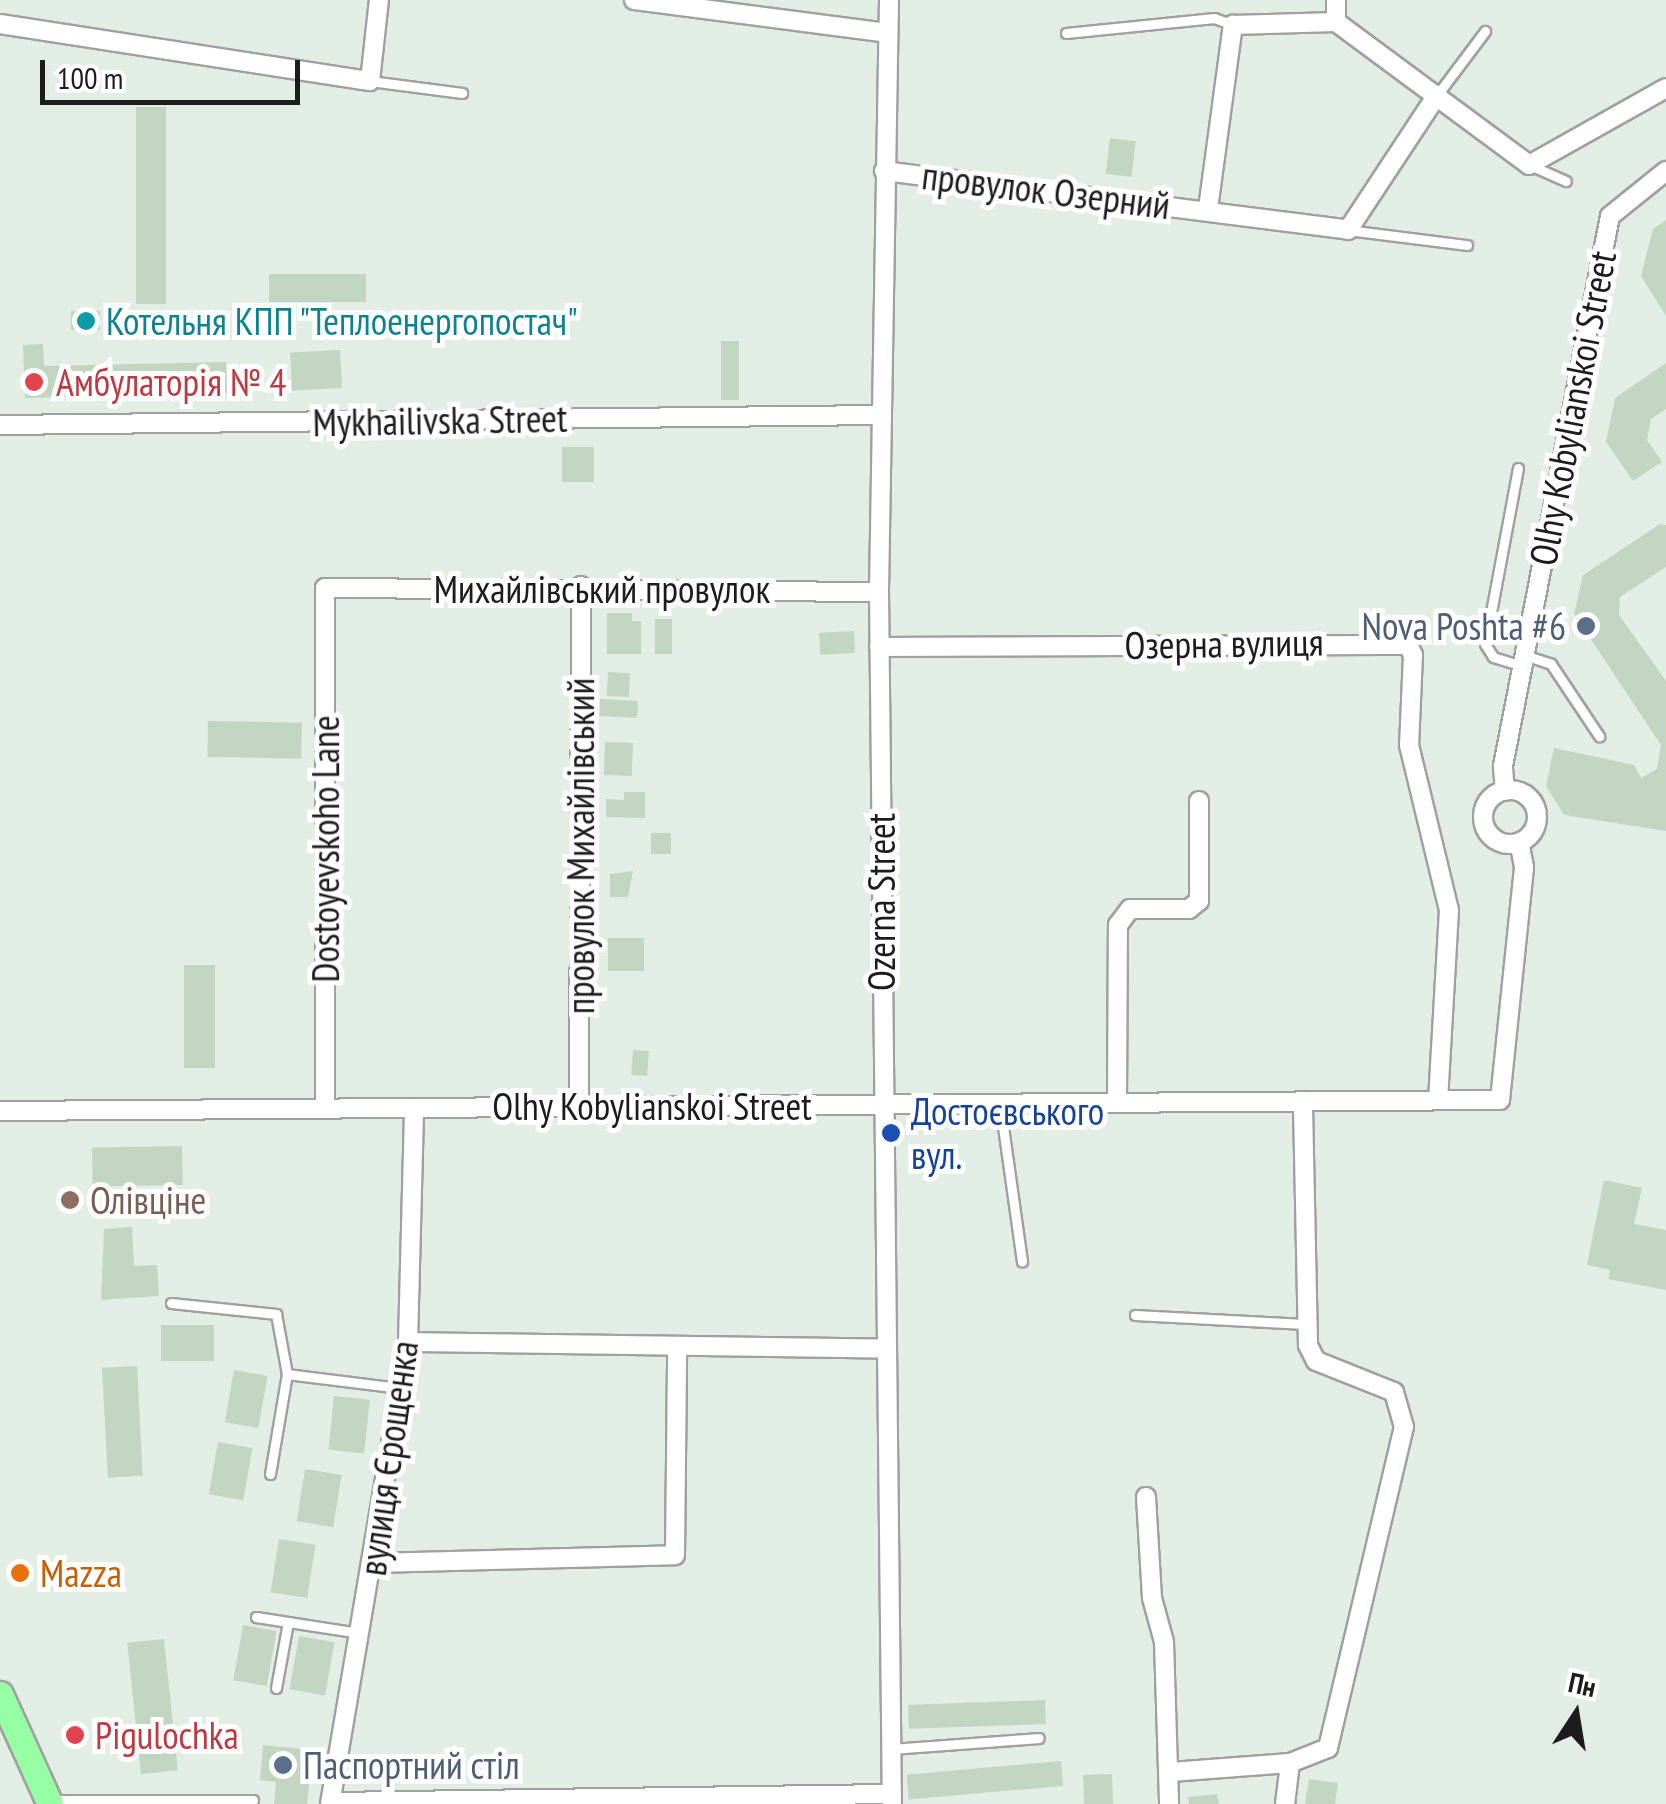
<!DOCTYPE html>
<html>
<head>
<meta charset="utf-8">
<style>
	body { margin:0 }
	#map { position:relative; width:1666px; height:1804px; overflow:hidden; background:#e2eee4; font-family:"PT Sans Narrow",sans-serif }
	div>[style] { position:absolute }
	.building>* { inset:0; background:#c2d5c2; transform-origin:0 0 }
	.roads { filter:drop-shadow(2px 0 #a0a0a0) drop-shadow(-2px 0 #a0a0a0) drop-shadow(0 2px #a0a0a0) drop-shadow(0 -2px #a0a0a0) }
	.service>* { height:9px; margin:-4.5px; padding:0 4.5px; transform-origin:4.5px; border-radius:4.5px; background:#fff }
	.minor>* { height:18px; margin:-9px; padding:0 9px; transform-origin:9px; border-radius:9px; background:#fff }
	.minor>.ring { margin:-9px; padding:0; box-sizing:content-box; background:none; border:18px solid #fff; border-radius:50% }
	.primary>* { height:25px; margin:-12.5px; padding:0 12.5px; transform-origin:12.5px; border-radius:12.5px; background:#96ffa3 }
	.dots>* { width:28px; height:28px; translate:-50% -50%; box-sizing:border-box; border:5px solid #fff; border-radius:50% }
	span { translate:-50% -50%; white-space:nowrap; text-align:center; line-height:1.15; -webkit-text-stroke:10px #fff; paint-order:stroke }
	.street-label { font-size:38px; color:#1c1c1c }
	.culture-label { font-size:38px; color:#0d838f }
	.left { translate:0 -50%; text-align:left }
	.health-label { font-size:38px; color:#be3a42 }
	.service-label { font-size:38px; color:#4e5e75 }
	.right { translate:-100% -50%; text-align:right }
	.transit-label { font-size:38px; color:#164399 }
	.education-label { font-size:38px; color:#785e54 }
	.food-label { font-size:38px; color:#c56008 }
	.north { position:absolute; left:1526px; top:1664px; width:100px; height:100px; -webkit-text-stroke:8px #fff; paint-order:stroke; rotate:12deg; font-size:28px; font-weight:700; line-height:40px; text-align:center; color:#1c1c1c }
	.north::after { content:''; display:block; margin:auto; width:35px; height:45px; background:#1c1c1c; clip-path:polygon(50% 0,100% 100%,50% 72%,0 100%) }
	.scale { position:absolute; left:40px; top:60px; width:260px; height:45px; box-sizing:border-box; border:5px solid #1c1c1c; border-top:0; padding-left:12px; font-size:30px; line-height:35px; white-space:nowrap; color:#1c1c1c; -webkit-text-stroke:8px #fff; paint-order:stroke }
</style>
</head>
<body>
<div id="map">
	<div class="building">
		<div style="left:136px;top:107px;width:30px;height:197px"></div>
		<div style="left:1110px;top:138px;width:26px;height:36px;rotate:7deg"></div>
		<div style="clip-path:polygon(1666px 220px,1666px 316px,1641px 276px,1653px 229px)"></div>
		<div style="left:269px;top:274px;width:97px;height:28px"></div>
		<div style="left:100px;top:311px;width:19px;height:29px;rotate:90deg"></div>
		<div style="left:739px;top:341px;width:59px;height:18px;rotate:90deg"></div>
		<div style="clip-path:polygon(43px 344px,44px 366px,226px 362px,227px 393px,25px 398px,23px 345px)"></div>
		<div style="left:340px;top:350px;width:38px;height:50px;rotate:87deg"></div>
		<div style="clip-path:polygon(1666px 363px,1666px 409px,1651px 419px,1647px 440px,1662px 462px,1633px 481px,1606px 442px,1615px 398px)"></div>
		<div style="left:562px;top:447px;width:32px;height:35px"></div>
		<div style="clip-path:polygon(1660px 524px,1666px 525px,1666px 567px,1620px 597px,1619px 615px,1666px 681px,1666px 831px,1564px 815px,1546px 786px,1554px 748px,1634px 765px,1641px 778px,1657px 769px,1661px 745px,1574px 614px,1583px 575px)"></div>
		<div style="clip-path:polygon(607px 613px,632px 613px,632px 621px,641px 621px,641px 654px,607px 654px)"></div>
		<div style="left:655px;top:619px;width:17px;height:35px"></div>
		<div style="left:854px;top:631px;width:22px;height:35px;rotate:87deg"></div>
		<div style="left:608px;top:672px;width:22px;height:24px;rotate:3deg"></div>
		<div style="left:600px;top:699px;width:38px;height:17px;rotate:3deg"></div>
		<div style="left:208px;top:721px;width:94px;height:36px;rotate:1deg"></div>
		<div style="left:605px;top:742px;width:28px;height:33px;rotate:2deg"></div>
		<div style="clip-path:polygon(624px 792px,645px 792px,645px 818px,606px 817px,606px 799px,624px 800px)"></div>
		<div style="left:671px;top:833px;width:21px;height:20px;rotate:90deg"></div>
		<div style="clip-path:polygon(633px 871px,628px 897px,610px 897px,610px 874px)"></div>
		<div style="left:608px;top:938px;width:36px;height:33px"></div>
		<div style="left:184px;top:965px;width:31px;height:103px"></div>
		<div style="left:633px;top:1050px;width:16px;height:25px;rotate:4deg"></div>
		<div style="left:182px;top:1146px;width:39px;height:90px;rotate:89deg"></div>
		<div style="clip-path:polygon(1604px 1180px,1642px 1188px,1634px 1224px,1666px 1230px,1666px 1290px,1608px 1279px,1610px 1270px,1587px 1265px)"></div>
		<div style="clip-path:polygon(132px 1227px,134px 1266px,157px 1265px,159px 1296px,101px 1300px,104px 1229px)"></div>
		<div style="left:161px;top:1325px;width:53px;height:36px"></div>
		<div style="left:137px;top:1366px;width:110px;height:35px;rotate:87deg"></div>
		<div style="left:234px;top:1370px;width:34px;height:53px;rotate:10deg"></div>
		<div style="left:334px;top:1396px;width:36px;height:54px;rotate:6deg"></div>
		<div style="left:218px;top:1442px;width:35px;height:53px;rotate:10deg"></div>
		<div style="left:305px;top:1469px;width:37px;height:53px;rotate:9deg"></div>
		<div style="left:279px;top:1539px;width:37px;height:54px;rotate:9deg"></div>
		<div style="left:243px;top:1625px;width:34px;height:56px;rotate:10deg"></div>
		<div style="left:299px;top:1636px;width:36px;height:54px;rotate:10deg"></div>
		<div style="left:164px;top:1639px;width:132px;height:37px;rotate:84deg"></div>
		<div style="left:1045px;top:1700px;width:24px;height:137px;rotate:88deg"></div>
		<div style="clip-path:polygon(263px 1745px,313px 1750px,307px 1804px,274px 1804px,276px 1782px,260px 1780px)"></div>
		<div style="left:1061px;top:1761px;width:25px;height:155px;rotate:85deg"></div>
		<div style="left:1112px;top:1774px;width:30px;height:29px;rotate:88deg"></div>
		<div style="clip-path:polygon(1309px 1779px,1338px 1783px,1335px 1804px,1305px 1804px)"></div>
		<div style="clip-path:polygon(1217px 1794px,1219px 1804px,1189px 1804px,1188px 1797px)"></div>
	</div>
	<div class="roads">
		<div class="service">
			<div style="left:1066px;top:33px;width:149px;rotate:-5.8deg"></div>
			<div style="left:1214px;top:18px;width:20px;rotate:20deg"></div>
			<div style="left:370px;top:81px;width:93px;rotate:7.4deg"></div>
			<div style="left:1437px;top:95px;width:80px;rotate:-53.1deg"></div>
			<div style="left:1532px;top:166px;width:37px;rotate:24deg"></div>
			<div style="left:1348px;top:230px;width:120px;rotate:7.2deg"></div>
			<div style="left:1518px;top:468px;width:179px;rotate:100.6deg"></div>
			<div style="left:1485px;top:644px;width:15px;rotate:58deg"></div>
			<div style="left:1493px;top:657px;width:30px;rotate:17deg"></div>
			<div style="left:1524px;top:655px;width:28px;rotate:18deg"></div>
			<div style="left:1551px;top:664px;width:87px;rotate:56.3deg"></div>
			<div style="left:1000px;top:1105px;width:158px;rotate:82deg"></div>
			<div style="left:171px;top:1303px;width:106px;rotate:6deg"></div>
			<div style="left:276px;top:1314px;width:61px;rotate:79.6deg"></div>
			<div style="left:1135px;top:1315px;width:170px;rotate:3deg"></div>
			<div style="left:270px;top:1474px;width:101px;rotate:-80.4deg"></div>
			<div style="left:287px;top:1374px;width:114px;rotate:7.1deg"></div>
			<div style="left:256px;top:1617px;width:104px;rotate:8.8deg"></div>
			<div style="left:276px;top:1688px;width:67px;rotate:-79.7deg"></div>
			<div style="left:892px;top:1749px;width:147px;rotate:-4.3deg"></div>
			<div style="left:51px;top:1800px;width:202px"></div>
		</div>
		<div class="minor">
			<div style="left:634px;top:0;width:256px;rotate:7.4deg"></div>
			<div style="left:889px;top:0;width:592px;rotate:90.97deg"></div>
			<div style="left:879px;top:592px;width:1212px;rotate:89.39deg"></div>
			<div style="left:1336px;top:22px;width:22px;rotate:-90deg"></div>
			<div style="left:0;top:24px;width:374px;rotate:8.8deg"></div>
			<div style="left:370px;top:81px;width:81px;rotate:-83.7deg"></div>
			<div style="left:884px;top:171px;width:468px;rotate:7.2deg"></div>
			<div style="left:1348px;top:230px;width:162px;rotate:-56.6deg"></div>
			<div style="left:1208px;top:209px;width:186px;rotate:-82.3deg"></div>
			<div style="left:1233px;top:25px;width:103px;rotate:-1.7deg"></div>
			<div style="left:1336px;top:22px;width:240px;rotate:36.5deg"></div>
			<div style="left:1529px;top:165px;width:157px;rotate:-29.3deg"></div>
			<div style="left:0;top:425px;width:880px;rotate:-0.65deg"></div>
			<div style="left:879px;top:647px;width:529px;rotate:-0.22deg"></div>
			<div style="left:1408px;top:645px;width:11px;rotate:63deg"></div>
			<div style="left:1413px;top:655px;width:90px;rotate:92.5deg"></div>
			<div style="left:1409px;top:745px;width:170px;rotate:76.4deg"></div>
			<div style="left:1449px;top:910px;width:189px;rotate:93.3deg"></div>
			<div class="ring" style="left:1483px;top:790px;width:36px;height:36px"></div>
			<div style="left:1505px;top:791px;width:25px;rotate:-95deg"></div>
			<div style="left:1503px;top:766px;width:560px;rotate:-78.99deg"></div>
			<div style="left:1610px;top:216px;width:72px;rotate:-38.8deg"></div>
			<div style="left:1117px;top:1103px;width:178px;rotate:-89.7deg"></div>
			<div style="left:1118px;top:925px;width:20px;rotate:-53deg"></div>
			<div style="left:1130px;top:909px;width:59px"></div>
			<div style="left:1189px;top:909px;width:13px;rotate:-39deg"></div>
			<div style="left:1199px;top:901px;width:100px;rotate:-90deg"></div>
			<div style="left:579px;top:1105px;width:519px;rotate:-89.78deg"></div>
			<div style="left:325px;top:1109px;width:521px;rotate:-90deg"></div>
			<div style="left:325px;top:588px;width:554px;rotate:0.41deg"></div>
			<div style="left:0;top:1111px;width:1500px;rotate:-0.42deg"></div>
			<div style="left:1500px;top:1100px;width:234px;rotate:-84.1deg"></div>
			<div style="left:1524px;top:867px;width:25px;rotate:-101deg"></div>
			<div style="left:408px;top:1342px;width:479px;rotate:0.8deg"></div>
			<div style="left:1146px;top:1497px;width:101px;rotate:86.6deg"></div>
			<div style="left:1152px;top:1598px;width:46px;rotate:74.7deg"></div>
			<div style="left:1164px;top:1642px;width:162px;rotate:88.2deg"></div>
			<div style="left:374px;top:1563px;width:301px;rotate:-1.5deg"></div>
			<div style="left:675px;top:1555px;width:208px;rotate:-89.4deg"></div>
			<div style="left:1171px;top:1772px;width:119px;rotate:-4.3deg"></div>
			<div style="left:1290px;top:1763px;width:41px;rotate:-21.5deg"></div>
			<div style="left:1328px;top:1748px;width:330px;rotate:-76.7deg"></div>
			<div style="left:1404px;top:1427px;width:36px;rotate:-106deg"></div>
			<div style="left:1394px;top:1392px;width:84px;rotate:-158.3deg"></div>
			<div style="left:1316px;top:1361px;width:18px;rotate:-117deg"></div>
			<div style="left:1308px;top:1345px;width:244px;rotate:-91.2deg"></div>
			<div style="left:331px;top:1802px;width:561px;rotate:-0.82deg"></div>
			<div style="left:330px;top:1804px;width:469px;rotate:-80.4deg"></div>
			<div style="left:408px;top:1342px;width:234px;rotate:-88.5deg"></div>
			<div style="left:1285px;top:1804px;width:41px;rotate:-83deg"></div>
		</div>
		<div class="primary">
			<div style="left:0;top:1694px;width:121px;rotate:65.6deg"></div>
		</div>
	</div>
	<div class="dots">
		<div style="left:86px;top:321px;background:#0f9aa8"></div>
		<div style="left:34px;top:382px;background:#e0444e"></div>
		<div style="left:1586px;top:626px;background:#5c6f8a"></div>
		<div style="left:891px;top:1133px;background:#1a4fb4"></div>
		<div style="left:70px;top:1200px;background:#8d6e63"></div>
		<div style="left:20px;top:1573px;background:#e8710a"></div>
		<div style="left:75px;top:1735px;background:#e0444e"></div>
		<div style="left:283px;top:1765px;background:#5c6f8a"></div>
	</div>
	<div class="street-label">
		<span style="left:1046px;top:190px;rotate:7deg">провулок Озерний</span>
		<span style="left:1572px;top:408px;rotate:-79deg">Olhy Kobylianskoi Street</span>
		<span style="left:440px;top:420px;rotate:-1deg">Mykhailivska Street</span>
		<span style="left:602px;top:589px">Михайлівський провулок</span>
		<span style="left:1224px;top:643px;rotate:-1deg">Озерна вулиця</span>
		<span style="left:580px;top:846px;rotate:-90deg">провулок Михайлівський</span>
		<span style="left:325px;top:849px;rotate:-90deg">Dostoyevskoho Lane</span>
		<span style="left:881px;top:902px;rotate:-90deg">Ozerna Street</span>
		<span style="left:652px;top:1106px">Olhy Kobylianskoi Street</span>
		<span style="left:388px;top:1458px;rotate:-82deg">вулиця Єрощенка</span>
	</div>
	<div class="culture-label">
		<span class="left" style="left:106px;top:321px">Котельня КПП "Теплоенергопостач"</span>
	</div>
	<div class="health-label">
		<span class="left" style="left:56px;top:382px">Амбулаторія № 4</span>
		<span class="left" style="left:95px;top:1735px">Pigulochka</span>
	</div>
	<div class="service-label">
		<span class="right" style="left:1566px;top:626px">Nova Poshta #6</span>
		<span class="left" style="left:303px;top:1765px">Паспортний стіл</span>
	</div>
	<div class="transit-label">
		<span class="left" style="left:911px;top:1133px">Достоєвського<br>вул.</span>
	</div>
	<div class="education-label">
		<span class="left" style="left:90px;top:1200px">Олівціне</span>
	</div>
	<div class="food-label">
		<span class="left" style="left:40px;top:1573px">Mazza</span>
	</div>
	<div class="north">Пн</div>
	<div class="scale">100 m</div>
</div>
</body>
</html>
